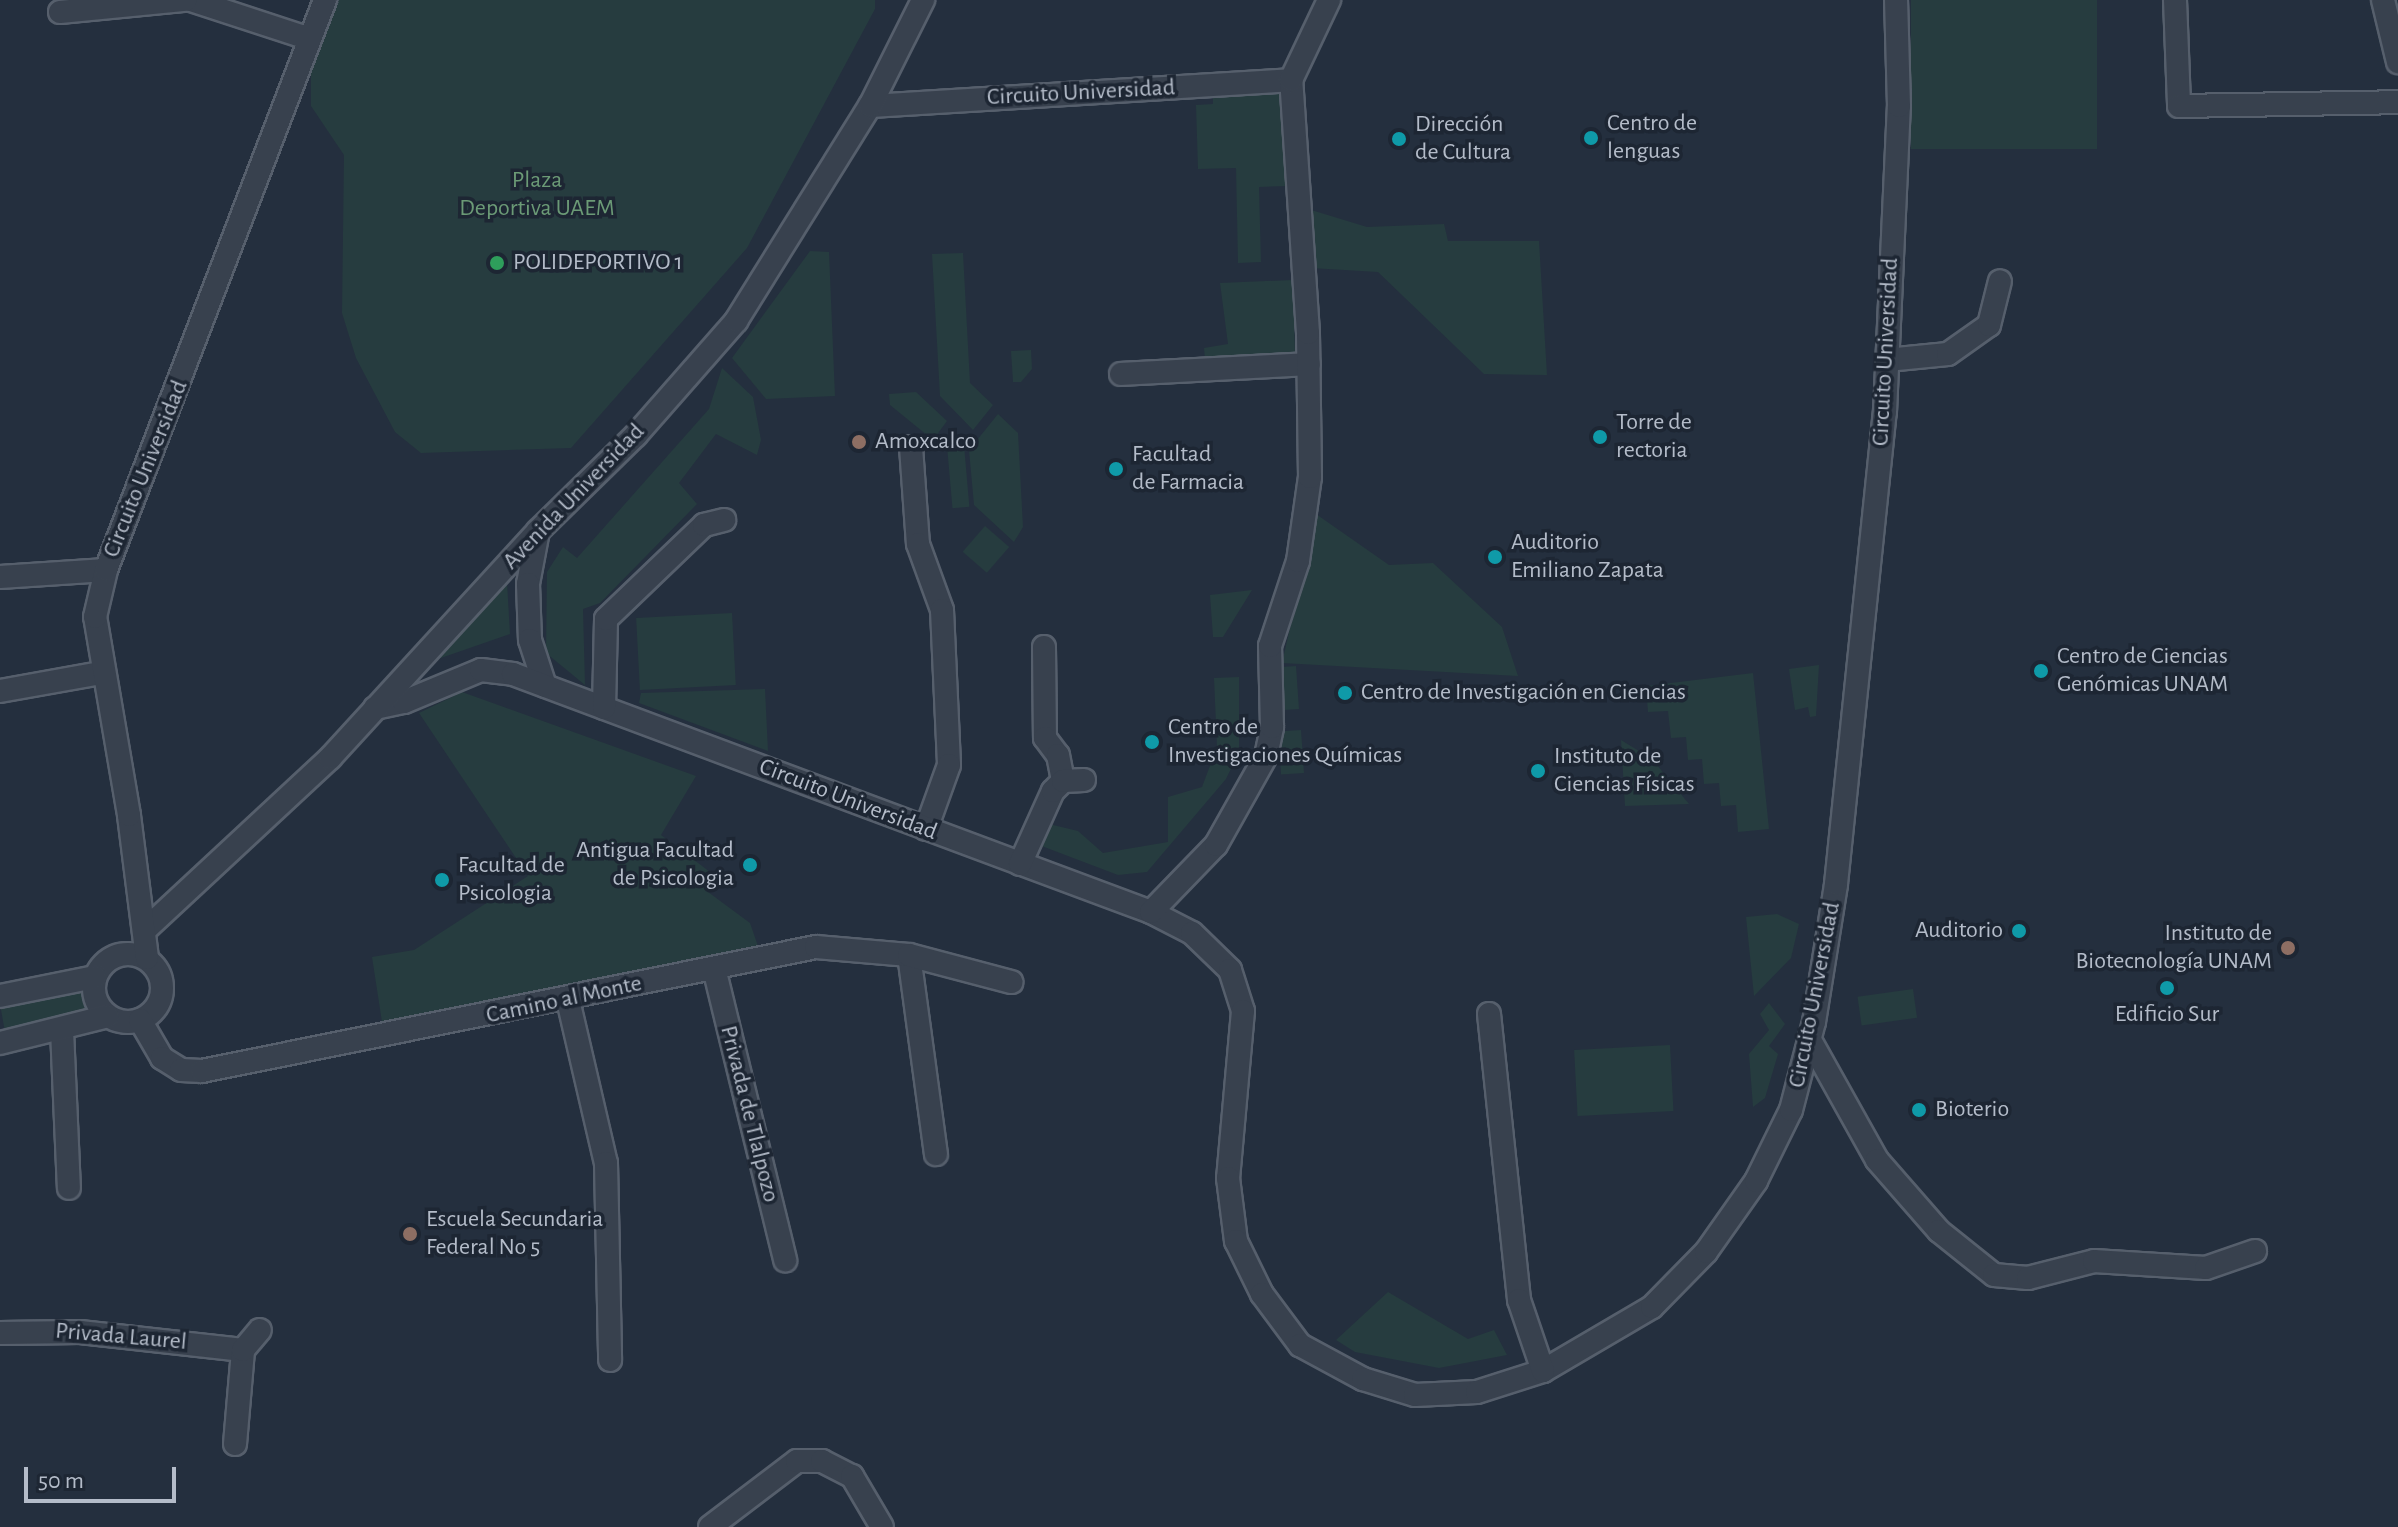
<!DOCTYPE html>
<html>
<head>
<meta charset="utf-8">
<style>
	body { margin:0 }
	#map { position:relative; width:2398px; height:1527px; overflow:hidden; background:#242f3e; font-family:"Alegreya Sans",sans-serif }
	div>[style] { position:absolute }
	.green>* { inset:0; background:#263c3f; transform-origin:0 0 }
	.roads { filter:drop-shadow(2px 0 #565f6c) drop-shadow(-2px 0 #565f6c) drop-shadow(0 2px #565f6c) drop-shadow(0 -2px #565f6c) }
	.minor>* { height:22px; margin:-11px; padding:0 11px; transform-origin:11px; border-radius:11px; background:#38414e }
	.minor>.ring { margin:-11px; padding:0; box-sizing:content-box; background:none; border:22px solid #38414e; border-radius:50% }
	.dots>* { width:22px; height:22px; translate:-50% -50%; box-sizing:border-box; border:4px solid #1d2633; border-radius:50% }
	span { translate:-50% -50%; white-space:nowrap; text-align:center; line-height:1.15; -webkit-text-stroke:7px #1d2633; paint-order:stroke }
	.street-label { font-size:24px; color:#b4bcc9 }
	.poi-label { font-size:24px; color:#b4bcc9 }
	.left { translate:0 -50%; text-align:left }
	.right { translate:-100% -50%; text-align:right }
	.park-label { font-size:24px; color:#6b9a76 }
	.scale { position:absolute; left:24px; top:1467px; width:152px; height:36px; box-sizing:border-box; border:4px solid #b4bcc9; border-top:0; padding-left:10px; font-size:24px; line-height:28px; white-space:nowrap; color:#b4bcc9; -webkit-text-stroke:6px #1d2633; paint-order:stroke }
</style>
</head>
<body>
<div id="map">
	<div class="green">
		<div style="clip-path:polygon(336px 0,875px 0,875px 9px,747px 248px,571px 448px,421px 453px,395px 432px,356px 358px,342px 313px,344px 155px,311px 106px,311px 62px)"></div>
		<div style="left:1911px;top:0;width:186px;height:149px"></div>
		<div style="clip-path:polygon(1286px 87px,1288px 186px,1259px 187px,1261px 262px,1238px 263px,1236px 168px,1198px 169px,1196px 105px,1213px 104px,1213px 89px)"></div>
		<div style="clip-path:polygon(1308px 209px,1367px 227px,1444px 224px,1448px 241px,1539px 241px,1547px 375px,1484px 374px,1378px 272px,1311px 268px)"></div>
		<div style="clip-path:polygon(810px 251px,829px 252px,835px 396px,766px 399px,732px 358px)"></div>
		<div style="clip-path:polygon(963px 253px,970px 383px,993px 405px,973px 430px,940px 396px,932px 254px)"></div>
		<div style="clip-path:polygon(1293px 280px,1295px 356px,1205px 359px,1204px 348px,1228px 344px,1220px 283px)"></div>
		<div style="clip-path:polygon(1031px 350px,1032px 369px,1021px 382px,1013px 382px,1011px 351px)"></div>
		<div style="clip-path:polygon(722px 368px,753px 397px,761px 440px,757px 455px,716px 434px,679px 483px,697px 504px,600px 603px,583px 609px,585px 685px,546px 653px,547px 572px,563px 547px,577px 558px,709px 409px)"></div>
		<div style="clip-path:polygon(916px 392px,947px 421px,933px 440px,890px 405px,889px 394px)"></div>
		<div style="clip-path:polygon(998px 414px,1018px 433px,1023px 527px,1014px 542px,974px 505px,969px 450px)"></div>
		<div style="left:964px;top:445px;width:62px;height:17px;rotate:85deg"></div>
		<div style="clip-path:polygon(1316px 514px,1389px 565px,1433px 563px,1502px 627px,1518px 676px,1282px 663px)"></div>
		<div style="left:985px;top:526px;width:32px;height:34px;rotate:41deg"></div>
		<div style="clip-path:polygon(507px 582px,510px 634px,438px 659px)"></div>
		<div style="clip-path:polygon(1252px 590px,1223px 637px,1213px 637px,1210px 595px)"></div>
		<div style="left:732px;top:613px;width:72px;height:96px;rotate:87deg"></div>
		<div style="clip-path:polygon(1819px 665px,1816px 716px,1810px 717px,1808px 707px,1795px 710px,1789px 669px)"></div>
		<div style="left:1296px;top:666px;width:43px;height:22px;rotate:86deg"></div>
		<div style="clip-path:polygon(1753px 673px,1769px 829px,1738px 832px,1736px 805px,1721px 806px,1719px 783px,1704px 784px,1702px 759px,1688px 760px,1686px 737px,1671px 738px,1668px 711px,1648px 712px,1646px 686px)"></div>
		<div style="clip-path:polygon(1239px 677px,1239px 752px,1226px 779px,1147px 872px,1118px 875px,1039px 845px,1049px 824px,1078px 831px,1103px 853px,1168px 842px,1168px 797px,1202px 787px,1217px 747px,1214px 678px)"></div>
		<div style="clip-path:polygon(765px 689px,768px 751px,639px 703px,641px 693px)"></div>
		<div style="clip-path:polygon(462px 692px,696px 776px,661px 835px,710px 872px,704px 889px,750px 923px,760px 952px,382px 1022px,372px 957px,414px 950px,528px 876px,419px 713px)"></div>
		<div style="left:1301px;top:730px;width:43px;height:23px;rotate:86deg"></div>
		<div style="clip-path:polygon(1621px 740px,1652px 759px,1689px 804px,1625px 806px)"></div>
		<div style="clip-path:polygon(1777px 914px,1799px 924px,1791px 958px,1754px 996px,1746px 917px)"></div>
		<div style="left:85px;top:985px;width:29px;height:87px;rotate:80deg"></div>
		<div style="left:1913px;top:989px;width:29px;height:56px;rotate:82deg"></div>
		<div style="clip-path:polygon(1769px 1003px,1785px 1024px,1769px 1046px,1778px 1054px,1765px 1098px,1753px 1107px,1749px 1054px,1769px 1030px,1760px 1014px)"></div>
		<div style="left:1670px;top:1045px;width:66px;height:96px;rotate:87deg"></div>
		<div style="clip-path:polygon(1388px 1292px,1468px 1339px,1494px 1330px,1507px 1355px,1439px 1368px,1355px 1352px,1336px 1340px)"></div>
	</div>
	<div class="roads">
		<div class="minor">
			<div style="left:191px;top:0;width:125px;rotate:18.1deg"></div>
			<div style="left:2175px;top:0;width:106px;rotate:87.8deg"></div>
			<div style="left:2179px;top:106px;width:219px;rotate:-1deg"></div>
			<div style="left:2383px;top:0;width:64px;rotate:76.4deg"></div>
			<div style="left:60px;top:12px;width:126px;rotate:-5.5deg"></div>
			<div style="left:870px;top:106px;width:422px;rotate:-3.5deg"></div>
			<div style="left:1887px;top:360px;width:61px;rotate:-5.6deg"></div>
			<div style="left:1948px;top:354px;width:50px;rotate:-35.3deg"></div>
			<div style="left:1989px;top:325px;width:45px;rotate:-76deg"></div>
			<div style="left:1121px;top:374px;width:188px;rotate:-3deg"></div>
			<div style="left:911px;top:447px;width:97px;rotate:85.9deg"></div>
			<div style="left:918px;top:544px;width:70px;rotate:70deg"></div>
			<div style="left:942px;top:610px;width:155px;rotate:87.4deg"></div>
			<div style="left:949px;top:765px;width:68px;rotate:109.8deg"></div>
			<div style="left:538px;top:531px;width:54px;rotate:100.7deg"></div>
			<div style="left:528px;top:584px;width:56px;rotate:88deg"></div>
			<div style="left:530px;top:640px;width:48px;rotate:71.9deg"></div>
			<div style="left:0;top:577px;width:106px;rotate:-3.8deg"></div>
			<div style="left:1044px;top:647px;width:91px;rotate:89.4deg"></div>
			<div style="left:1045px;top:738px;width:21px;rotate:53deg"></div>
			<div style="left:1058px;top:755px;width:26px;rotate:79deg"></div>
			<div style="left:0;top:691px;width:103px;rotate:-10.1deg"></div>
			<div style="left:375px;top:708px;width:30px;rotate:-12deg"></div>
			<div style="left:404px;top:702px;width:83px;rotate:-22.6deg"></div>
			<div style="left:481px;top:670px;width:32px;rotate:7deg"></div>
			<div style="left:513px;top:674px;width:681px;rotate:20.46deg"></div>
			<div style="left:1151px;top:912px;width:46px;rotate:27.1deg"></div>
			<div style="left:1192px;top:933px;width:53px;rotate:44.2deg"></div>
			<div style="left:1230px;top:970px;width:43px;rotate:72.4deg"></div>
			<div style="left:1243px;top:1011px;width:168px;rotate:95.1deg"></div>
			<div style="left:1228px;top:1178px;width:64px;rotate:82.8deg"></div>
			<div style="left:1236px;top:1241px;width:59px;rotate:63.9deg"></div>
			<div style="left:1262px;top:1294px;width:64px;rotate:53.3deg"></div>
			<div style="left:1300px;top:1345px;width:72px;rotate:28.4deg"></div>
			<div style="left:1363px;top:1379px;width:54px;rotate:17.1deg"></div>
			<div style="left:1415px;top:1395px;width:62px;rotate:-2.8deg"></div>
			<div style="left:1477px;top:1392px;width:69px;rotate:-17.7deg"></div>
			<div style="left:1543px;top:1371px;width:126px;rotate:-30.4deg"></div>
			<div style="left:1652px;top:1307px;width:77px;rotate:-45.5deg"></div>
			<div style="left:1706px;top:1252px;width:87px;rotate:-54.8deg"></div>
			<div style="left:1756px;top:1181px;width:79px;rotate:-63.8deg"></div>
			<div style="left:1791px;top:1110px;width:91px;rotate:-75.4deg"></div>
			<div style="left:1814px;top:1022px;width:140px;rotate:-80.9deg"></div>
			<div style="left:1836px;top:884px;width:475px;rotate:-84.1deg"></div>
			<div style="left:1885px;top:412px;width:306px;rotate:-87.4deg"></div>
			<div style="left:1899px;top:106px;width:106px;rotate:-91.6deg"></div>
			<div style="left:604px;top:708px;width:89px;rotate:-88.7deg"></div>
			<div style="left:606px;top:619px;width:136px;rotate:-43.8deg"></div>
			<div style="left:704px;top:525px;width:21px;rotate:-14deg"></div>
			<div style="left:1020px;top:864px;width:80px;rotate:-65.7deg"></div>
			<div style="left:1053px;top:791px;width:14px;rotate:-45deg"></div>
			<div style="left:1063px;top:781px;width:21px;rotate:-3deg"></div>
			<div style="left:1151px;top:912px;width:93px;rotate:-45.9deg"></div>
			<div style="left:1216px;top:845px;width:102px;rotate:-60.7deg"></div>
			<div style="left:1266px;top:756px;width:30px;rotate:-78deg"></div>
			<div style="left:1272px;top:727px;width:81px;rotate:-91.4deg"></div>
			<div style="left:1270px;top:646px;width:89px;rotate:-71.8deg"></div>
			<div style="left:1298px;top:561px;width:85px;rotate:-81.9deg"></div>
			<div style="left:1310px;top:477px;width:144px;rotate:-90.8deg"></div>
			<div style="left:1308px;top:333px;width:254px;rotate:-93.8deg"></div>
			<div style="left:1291px;top:80px;width:89px;rotate:-64.6deg"></div>
			<div style="left:145px;top:930px;width:253px;rotate:-42.9deg"></div>
			<div style="left:330px;top:758px;width:308px;rotate:-47.5deg"></div>
			<div style="left:538px;top:531px;width:137px;rotate:-44.4deg"></div>
			<div style="left:636px;top:435px;width:152px;rotate:-48.7deg"></div>
			<div style="left:736px;top:321px;width:253px;rotate:-58.1deg"></div>
			<div style="left:870px;top:106px;width:119px;rotate:-63.4deg"></div>
			<div class="ring" style="left:94px;top:954px;width:46px;height:46px"></div>
			<div style="left:909px;top:955px;width:201px;rotate:82.3deg"></div>
			<div style="left:147px;top:958px;width:144px;rotate:-97.2deg"></div>
			<div style="left:129px;top:815px;width:201px;rotate:-99.7deg"></div>
			<div style="left:95px;top:617px;width:48px;rotate:-76.8deg"></div>
			<div style="left:106px;top:570px;width:611px;rotate:-68.98deg"></div>
			<div style="left:714px;top:968px;width:301px;rotate:76.3deg"></div>
			<div style="left:0;top:996px;width:97px;rotate:-11.3deg"></div>
			<div style="left:568px;top:1000px;width:167px;rotate:76.9deg"></div>
			<div style="left:606px;top:1163px;width:197px;rotate:88.8deg"></div>
			<div style="left:1489px;top:1014px;width:288px;rotate:84deg"></div>
			<div style="left:1519px;top:1300px;width:75px;rotate:71.3deg"></div>
			<div style="left:140px;top:1020px;width:44px;rotate:59.9deg"></div>
			<div style="left:162px;top:1058px;width:22px;rotate:32deg"></div>
			<div style="left:181px;top:1070px;width:21px;rotate:3deg"></div>
			<div style="left:202px;top:1071px;width:626px;rotate:-11.42deg"></div>
			<div style="left:816px;top:947px;width:93px;rotate:4.9deg"></div>
			<div style="left:909px;top:955px;width:106px;rotate:14.8deg"></div>
			<div style="left:62px;top:1030px;width:158px;rotate:87.5deg"></div>
			<div style="left:1810px;top:1040px;width:137px;rotate:60.8deg"></div>
			<div style="left:1877px;top:1160px;width:94px;rotate:48.9deg"></div>
			<div style="left:1939px;top:1231px;width:70px;rotate:38.7deg"></div>
			<div style="left:1994px;top:1275px;width:34px;rotate:5deg"></div>
			<div style="left:2028px;top:1278px;width:68px;rotate:-14.4deg"></div>
			<div style="left:2094px;top:1261px;width:112px;rotate:3.6deg"></div>
			<div style="left:2206px;top:1268px;width:52px;rotate:-19.1deg"></div>
			<div style="left:0;top:1043px;width:111px;rotate:-14deg"></div>
			<div style="left:0;top:1333px;width:80px;rotate:-0.7deg"></div>
			<div style="left:80px;top:1332px;width:164px;rotate:6.3deg"></div>
			<div style="left:235px;top:1444px;width:94px;rotate:-85.1deg"></div>
			<div style="left:243px;top:1350px;width:26px;rotate:-50deg"></div>
			<div style="left:710px;top:1527px;width:109px;rotate:-37.2deg"></div>
			<div style="left:797px;top:1461px;width:25px"></div>
			<div style="left:822px;top:1461px;width:34px;rotate:27deg"></div>
			<div style="left:852px;top:1476px;width:59px;rotate:59.5deg"></div>
		</div>
	</div>
	<div class="dots">
		<div style="left:1591px;top:138px;background:#0f9aa8"></div>
		<div style="left:1399px;top:139px;background:#0f9aa8"></div>
		<div style="left:497px;top:263px;background:#2e9e5b"></div>
		<div style="left:1600px;top:437px;background:#0f9aa8"></div>
		<div style="left:859px;top:442px;background:#8d6e63"></div>
		<div style="left:1116px;top:469px;background:#0f9aa8"></div>
		<div style="left:1495px;top:557px;background:#0f9aa8"></div>
		<div style="left:2041px;top:671px;background:#0f9aa8"></div>
		<div style="left:1345px;top:693px;background:#0f9aa8"></div>
		<div style="left:1152px;top:742px;background:#0f9aa8"></div>
		<div style="left:1538px;top:771px;background:#0f9aa8"></div>
		<div style="left:750px;top:865px;background:#0f9aa8"></div>
		<div style="left:442px;top:880px;background:#0f9aa8"></div>
		<div style="left:2019px;top:931px;background:#0f9aa8"></div>
		<div style="left:2288px;top:948px;background:#8d6e63"></div>
		<div style="left:2167px;top:988px;background:#0f9aa8"></div>
		<div style="left:1919px;top:1110px;background:#0f9aa8"></div>
		<div style="left:410px;top:1234px;background:#8d6e63"></div>
	</div>
	<div class="street-label">
		<span style="left:1081px;top:93px;rotate:-3deg">Circuito Universidad</span>
		<span style="left:1886px;top:352px;rotate:-87deg">Circuito Universidad</span>
		<span style="left:146px;top:469px;rotate:-68deg">Circuito Universidad</span>
		<span style="left:574px;top:497px;rotate:-46deg">Avenida Universidad</span>
		<span style="left:848px;top:800px;rotate:21deg">Circuito Universidad</span>
		<span style="left:1815px;top:995px;rotate:-79deg">Circuito Universidad</span>
		<span style="left:564px;top:1000px;rotate:-12deg">Camino al Monte</span>
		<span style="left:749px;top:1114px;rotate:76deg">Privada de Tlalpozo</span>
		<span style="left:121px;top:1337px;rotate:5deg">Privada Laurel</span>
	</div>
	<div class="poi-label">
		<span class="left" style="left:1607px;top:138px">Centro de<br>lenguas</span>
		<span class="left" style="left:1415px;top:139px">Dirección<br>de Cultura</span>
		<span class="left" style="left:513px;top:263px">POLIDEPORTIVO 1</span>
		<span class="left" style="left:1616px;top:437px">Torre de<br>rectoria</span>
		<span class="left" style="left:875px;top:442px">Amoxcalco</span>
		<span class="left" style="left:1132px;top:469px">Facultad<br>de Farmacia</span>
		<span class="left" style="left:1511px;top:557px">Auditorio<br>Emiliano Zapata</span>
		<span class="left" style="left:2057px;top:671px">Centro de Ciencias<br>Genómicas UNAM</span>
		<span class="left" style="left:1361px;top:693px">Centro de Investigación en Ciencias</span>
		<span class="left" style="left:1168px;top:742px">Centro de<br>Investigaciones Químicas</span>
		<span class="left" style="left:1554px;top:771px">Instituto de<br>Ciencias Físicas</span>
		<span class="right" style="left:734px;top:865px">Antigua Facultad<br>de Psicologia</span>
		<span class="left" style="left:458px;top:880px">Facultad de<br>Psicologia</span>
		<span class="right" style="left:2003px;top:931px">Auditorio</span>
		<span class="right" style="left:2272px;top:948px">Instituto de<br>Biotecnología UNAM</span>
		<span style="left:2167px;top:1015px">Edificio Sur</span>
		<span class="left" style="left:1935px;top:1110px">Bioterio</span>
		<span class="left" style="left:426px;top:1234px">Escuela Secundaria<br>Federal No 5</span>
	</div>
	<div class="park-label">
		<span style="left:537px;top:195px">Plaza<br>Deportiva UAEM</span>
	</div>
	<div class="scale">50 m</div>
</div>
</body>
</html>
